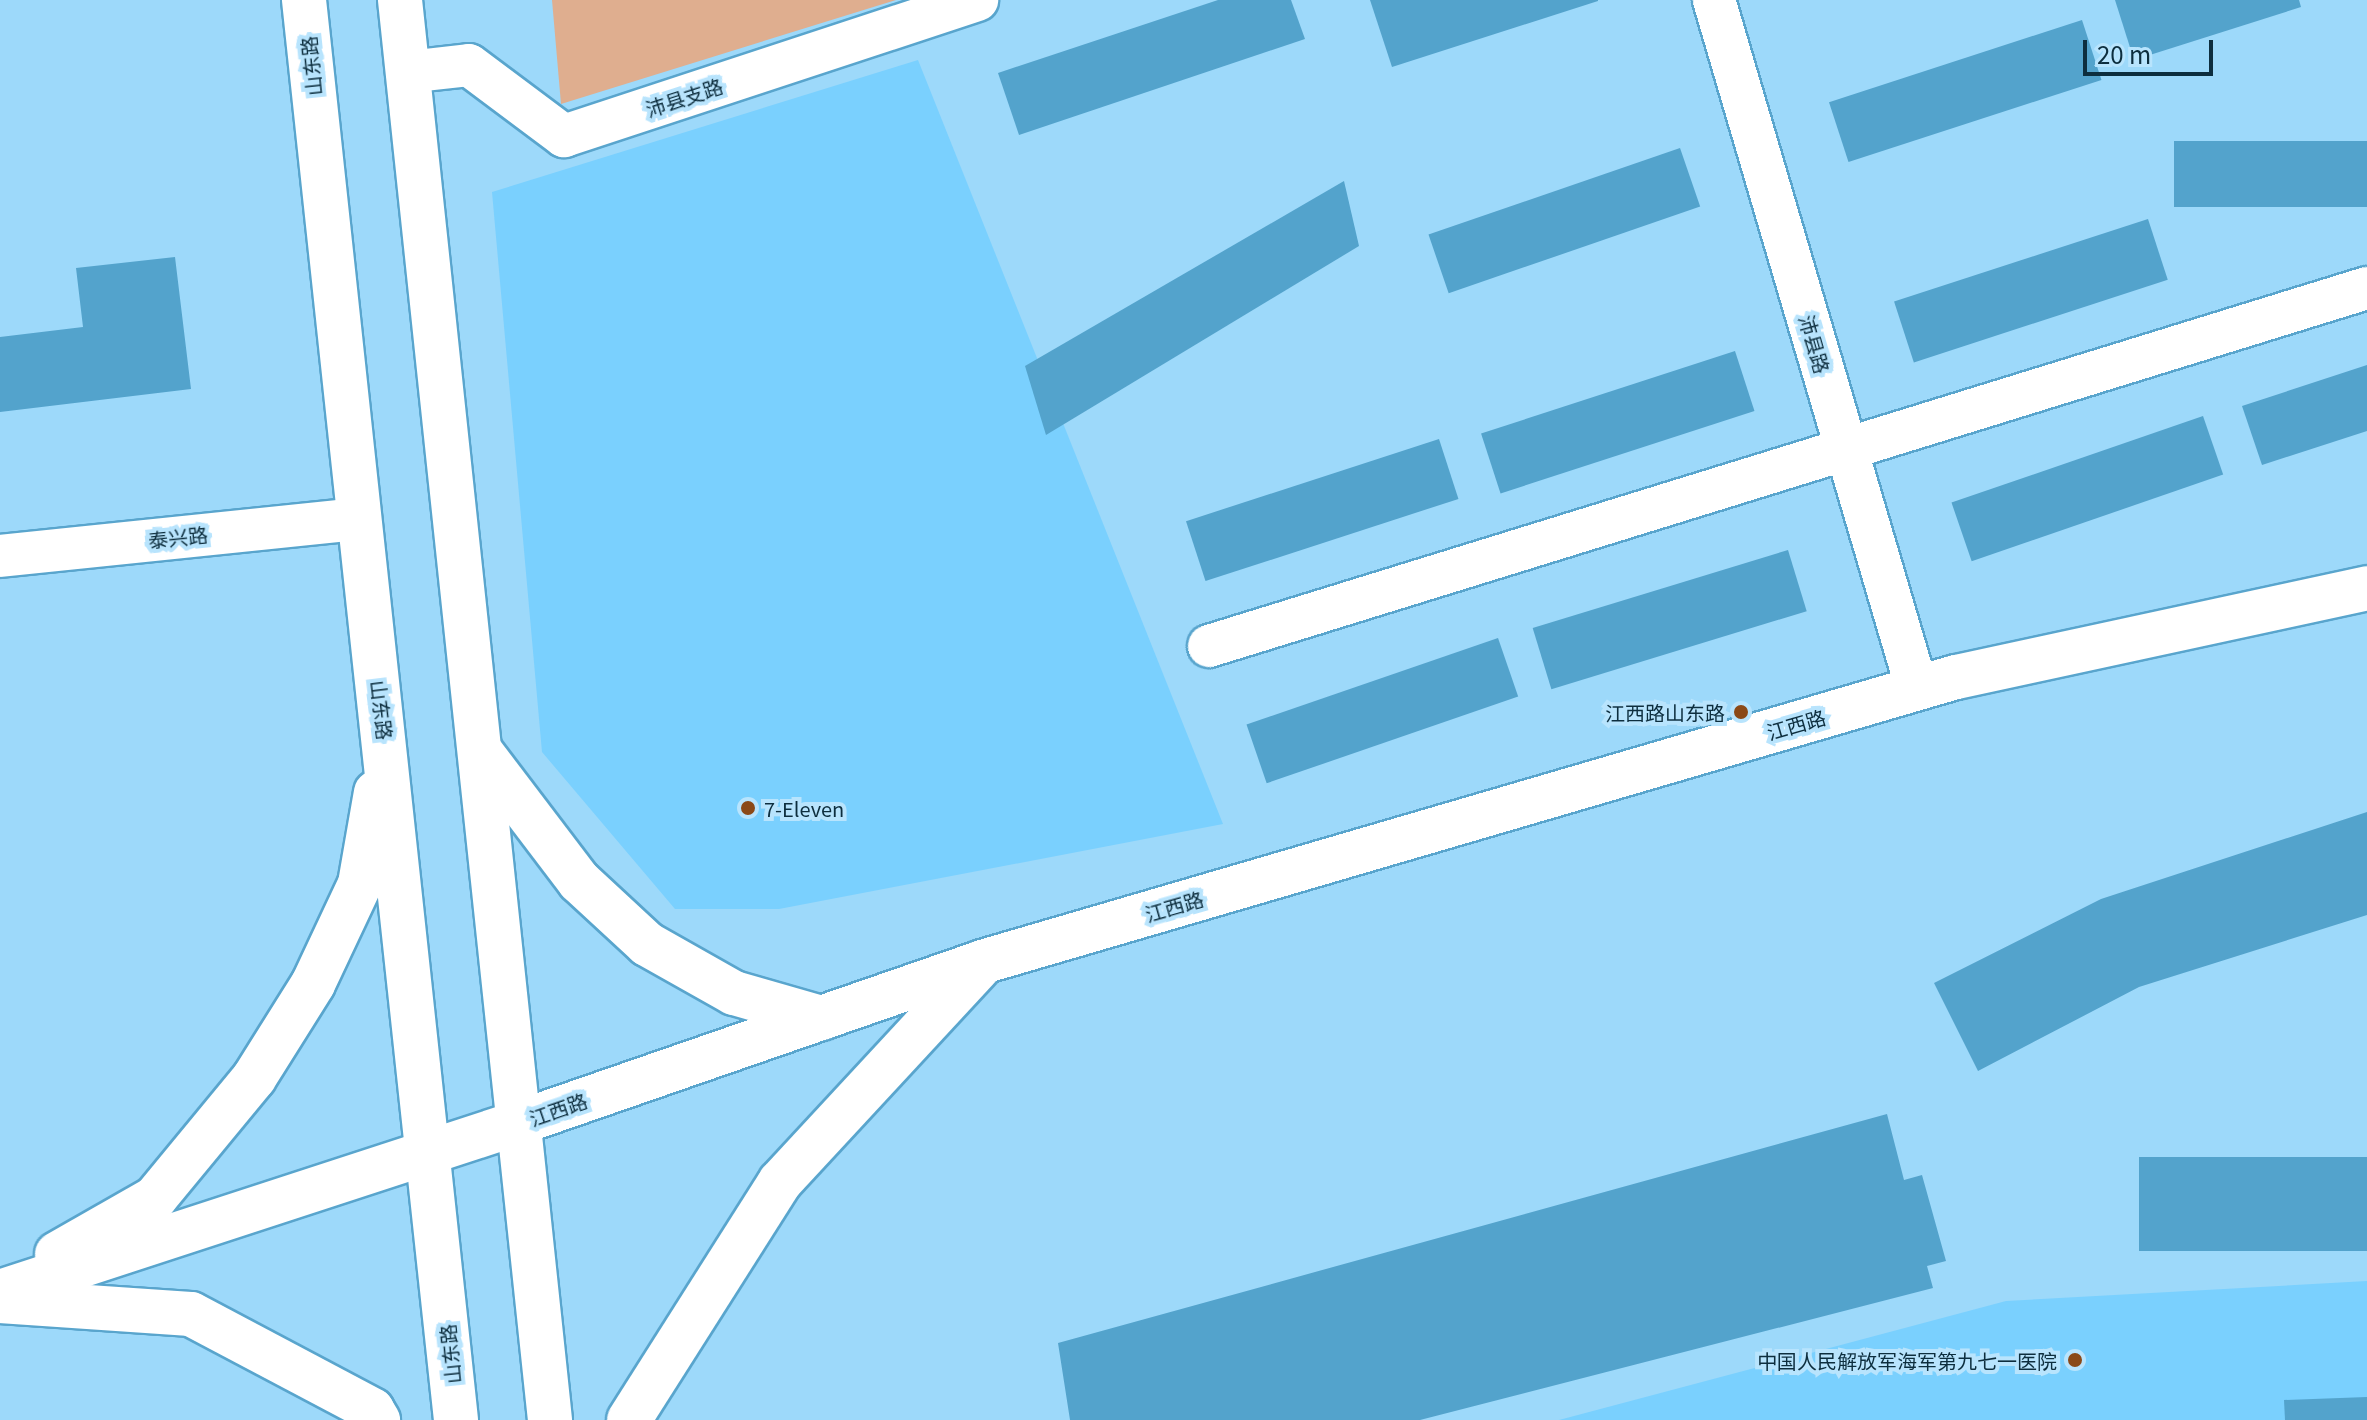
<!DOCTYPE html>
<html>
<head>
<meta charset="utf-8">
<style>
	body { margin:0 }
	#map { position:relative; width:2367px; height:1420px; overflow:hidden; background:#9dd9fa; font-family:Georgia,"Noto Sans SC",serif }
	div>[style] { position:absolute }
	.built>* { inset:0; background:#7ad0fe }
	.green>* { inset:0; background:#dfae8f }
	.building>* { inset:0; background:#53a3cc; transform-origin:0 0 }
	.roads { filter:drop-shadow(2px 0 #59a5cd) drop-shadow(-2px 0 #59a5cd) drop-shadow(0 2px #59a5cd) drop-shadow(0 -2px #59a5cd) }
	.minor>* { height:42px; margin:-21px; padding:0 21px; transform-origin:21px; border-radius:21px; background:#fff }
	.major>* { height:44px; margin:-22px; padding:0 22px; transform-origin:22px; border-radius:22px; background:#fff }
	.dots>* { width:22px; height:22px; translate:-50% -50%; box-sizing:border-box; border:4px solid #b8e4fd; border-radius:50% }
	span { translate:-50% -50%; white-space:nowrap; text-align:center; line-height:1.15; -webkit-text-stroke:8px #b8e4fd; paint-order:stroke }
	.street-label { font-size:20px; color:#0d2e3e }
	.poi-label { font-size:20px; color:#0d2e3e }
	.right { translate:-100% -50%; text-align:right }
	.left { translate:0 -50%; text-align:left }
	.scale { position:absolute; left:2083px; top:40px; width:130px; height:36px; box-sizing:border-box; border:4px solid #0d2e3e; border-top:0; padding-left:10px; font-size:24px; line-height:28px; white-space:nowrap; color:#0d2e3e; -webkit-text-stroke:6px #b8e4fd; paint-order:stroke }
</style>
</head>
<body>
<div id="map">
	<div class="built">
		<div style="clip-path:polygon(918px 60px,1223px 824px,779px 909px,675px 909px,542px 752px,492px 192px)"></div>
		<div style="clip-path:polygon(2367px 1281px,2367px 1420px,1559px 1420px,2006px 1301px)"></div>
	</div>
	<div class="green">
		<div style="clip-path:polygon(552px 0,896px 0,561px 104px)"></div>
	</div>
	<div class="building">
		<div style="clip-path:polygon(1218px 0,1291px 0,1305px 39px,1019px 135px,998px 73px)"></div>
		<div style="clip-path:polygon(1370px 0,1598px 0,1598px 1px,1392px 67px)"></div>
		<div style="clip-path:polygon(2115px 0,2299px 0,2301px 7px,2134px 60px)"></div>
		<div style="left:2082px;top:20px;width:63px;height:266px;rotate:72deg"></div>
		<div style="left:2367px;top:141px;width:66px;height:193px;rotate:90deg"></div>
		<div style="left:1680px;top:148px;width:62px;height:266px;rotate:71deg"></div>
		<div style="clip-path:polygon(1344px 181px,1359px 246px,1046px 435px,1025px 366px)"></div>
		<div style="left:2148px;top:219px;width:64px;height:267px;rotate:72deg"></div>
		<div style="clip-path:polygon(175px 257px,191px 389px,0 412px,0 337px,83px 327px,76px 268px)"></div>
		<div style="left:1735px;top:351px;width:63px;height:267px;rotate:72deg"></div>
		<div style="clip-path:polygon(2367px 365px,2367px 431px,2262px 465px,2242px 406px)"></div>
		<div style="left:2203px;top:416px;width:62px;height:266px;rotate:71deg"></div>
		<div style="left:1439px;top:439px;width:63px;height:266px;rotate:72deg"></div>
		<div style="left:1788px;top:550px;width:64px;height:267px;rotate:73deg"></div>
		<div style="left:1498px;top:638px;width:62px;height:266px;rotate:71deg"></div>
		<div style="clip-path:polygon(2367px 812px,2367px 915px,2139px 987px,1978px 1071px,1934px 983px,2101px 899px)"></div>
		<div style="clip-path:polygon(1887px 1114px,1904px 1180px,1922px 1175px,1946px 1261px,1927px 1266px,1933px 1288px,1420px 1420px,1070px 1420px,1058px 1343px)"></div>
		<div style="left:2367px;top:1157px;width:94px;height:228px;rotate:90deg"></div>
		<div style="clip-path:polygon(2367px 1397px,2367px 1420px,2285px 1420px,2284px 1400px)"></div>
	</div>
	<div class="roads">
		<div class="minor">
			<div style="left:1714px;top:0;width:718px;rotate:73.58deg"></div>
			<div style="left:407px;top:72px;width:62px;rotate:-6.4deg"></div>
			<div style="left:469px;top:65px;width:119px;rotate:36.8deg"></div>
			<div style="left:564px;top:136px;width:435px;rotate:-18.2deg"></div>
			<div style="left:0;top:556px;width:359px;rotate:-5.9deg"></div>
			<div style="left:1209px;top:646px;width:1212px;rotate:-17.18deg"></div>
		</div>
		<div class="major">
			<div style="left:304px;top:0;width:1428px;rotate:83.89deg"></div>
			<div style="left:400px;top:0;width:1428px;rotate:83.97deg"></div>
			<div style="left:481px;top:752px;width:162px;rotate:52.8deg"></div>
			<div style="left:579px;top:881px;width:93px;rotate:42.8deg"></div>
			<div style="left:647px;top:944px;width:100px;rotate:29.4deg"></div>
			<div style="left:734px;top:993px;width:91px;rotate:16deg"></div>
			<div style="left:57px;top:1254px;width:113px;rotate:-29.7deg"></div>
			<div style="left:155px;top:1198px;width:156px;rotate:-50.5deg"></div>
			<div style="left:254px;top:1078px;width:111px;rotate:-57.9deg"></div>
			<div style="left:313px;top:984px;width:110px;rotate:-64.8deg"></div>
			<div style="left:360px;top:884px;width:93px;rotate:-80.1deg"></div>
			<div style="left:0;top:1292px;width:542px;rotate:-18.07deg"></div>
			<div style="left:515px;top:1124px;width:494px;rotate:-19.1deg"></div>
			<div style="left:982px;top:962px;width:1015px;rotate:-16.31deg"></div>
			<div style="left:1956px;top:677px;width:421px;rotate:-12.2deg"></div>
			<div style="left:0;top:1301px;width:191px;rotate:3.9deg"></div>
			<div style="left:191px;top:1314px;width:205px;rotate:27.9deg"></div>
			<div style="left:372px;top:1410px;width:12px;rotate:59deg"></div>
			<div style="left:629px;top:1420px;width:282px;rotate:-57.6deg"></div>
			<div style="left:780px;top:1182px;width:292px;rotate:-47.2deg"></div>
		</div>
	</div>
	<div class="dots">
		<div style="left:1741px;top:712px;background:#8b4917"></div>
		<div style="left:748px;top:808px;background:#8b4917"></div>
		<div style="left:2075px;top:1360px;background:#8b4917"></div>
	</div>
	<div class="street-label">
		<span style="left:311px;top:66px;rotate:-96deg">山东路</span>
		<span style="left:684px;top:97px;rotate:-18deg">沛县支路</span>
		<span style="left:1815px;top:344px;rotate:74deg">沛县路</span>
		<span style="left:178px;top:537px;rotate:-6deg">泰兴路</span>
		<span style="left:382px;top:710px;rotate:83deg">山东路</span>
		<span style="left:1796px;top:724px;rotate:-16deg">江西路</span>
		<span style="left:1174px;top:906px;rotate:-16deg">江西路</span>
		<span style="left:558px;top:1109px;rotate:-19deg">江西路</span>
		<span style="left:450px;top:1354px;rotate:-96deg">山东路</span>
	</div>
	<div class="poi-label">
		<span class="right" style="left:1725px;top:712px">江西路山东路</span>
		<span class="left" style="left:764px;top:808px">7-Eleven</span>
		<span class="right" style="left:2057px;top:1360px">中国人民解放军海军第九七一医院</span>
	</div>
	<div class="scale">20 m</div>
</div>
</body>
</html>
